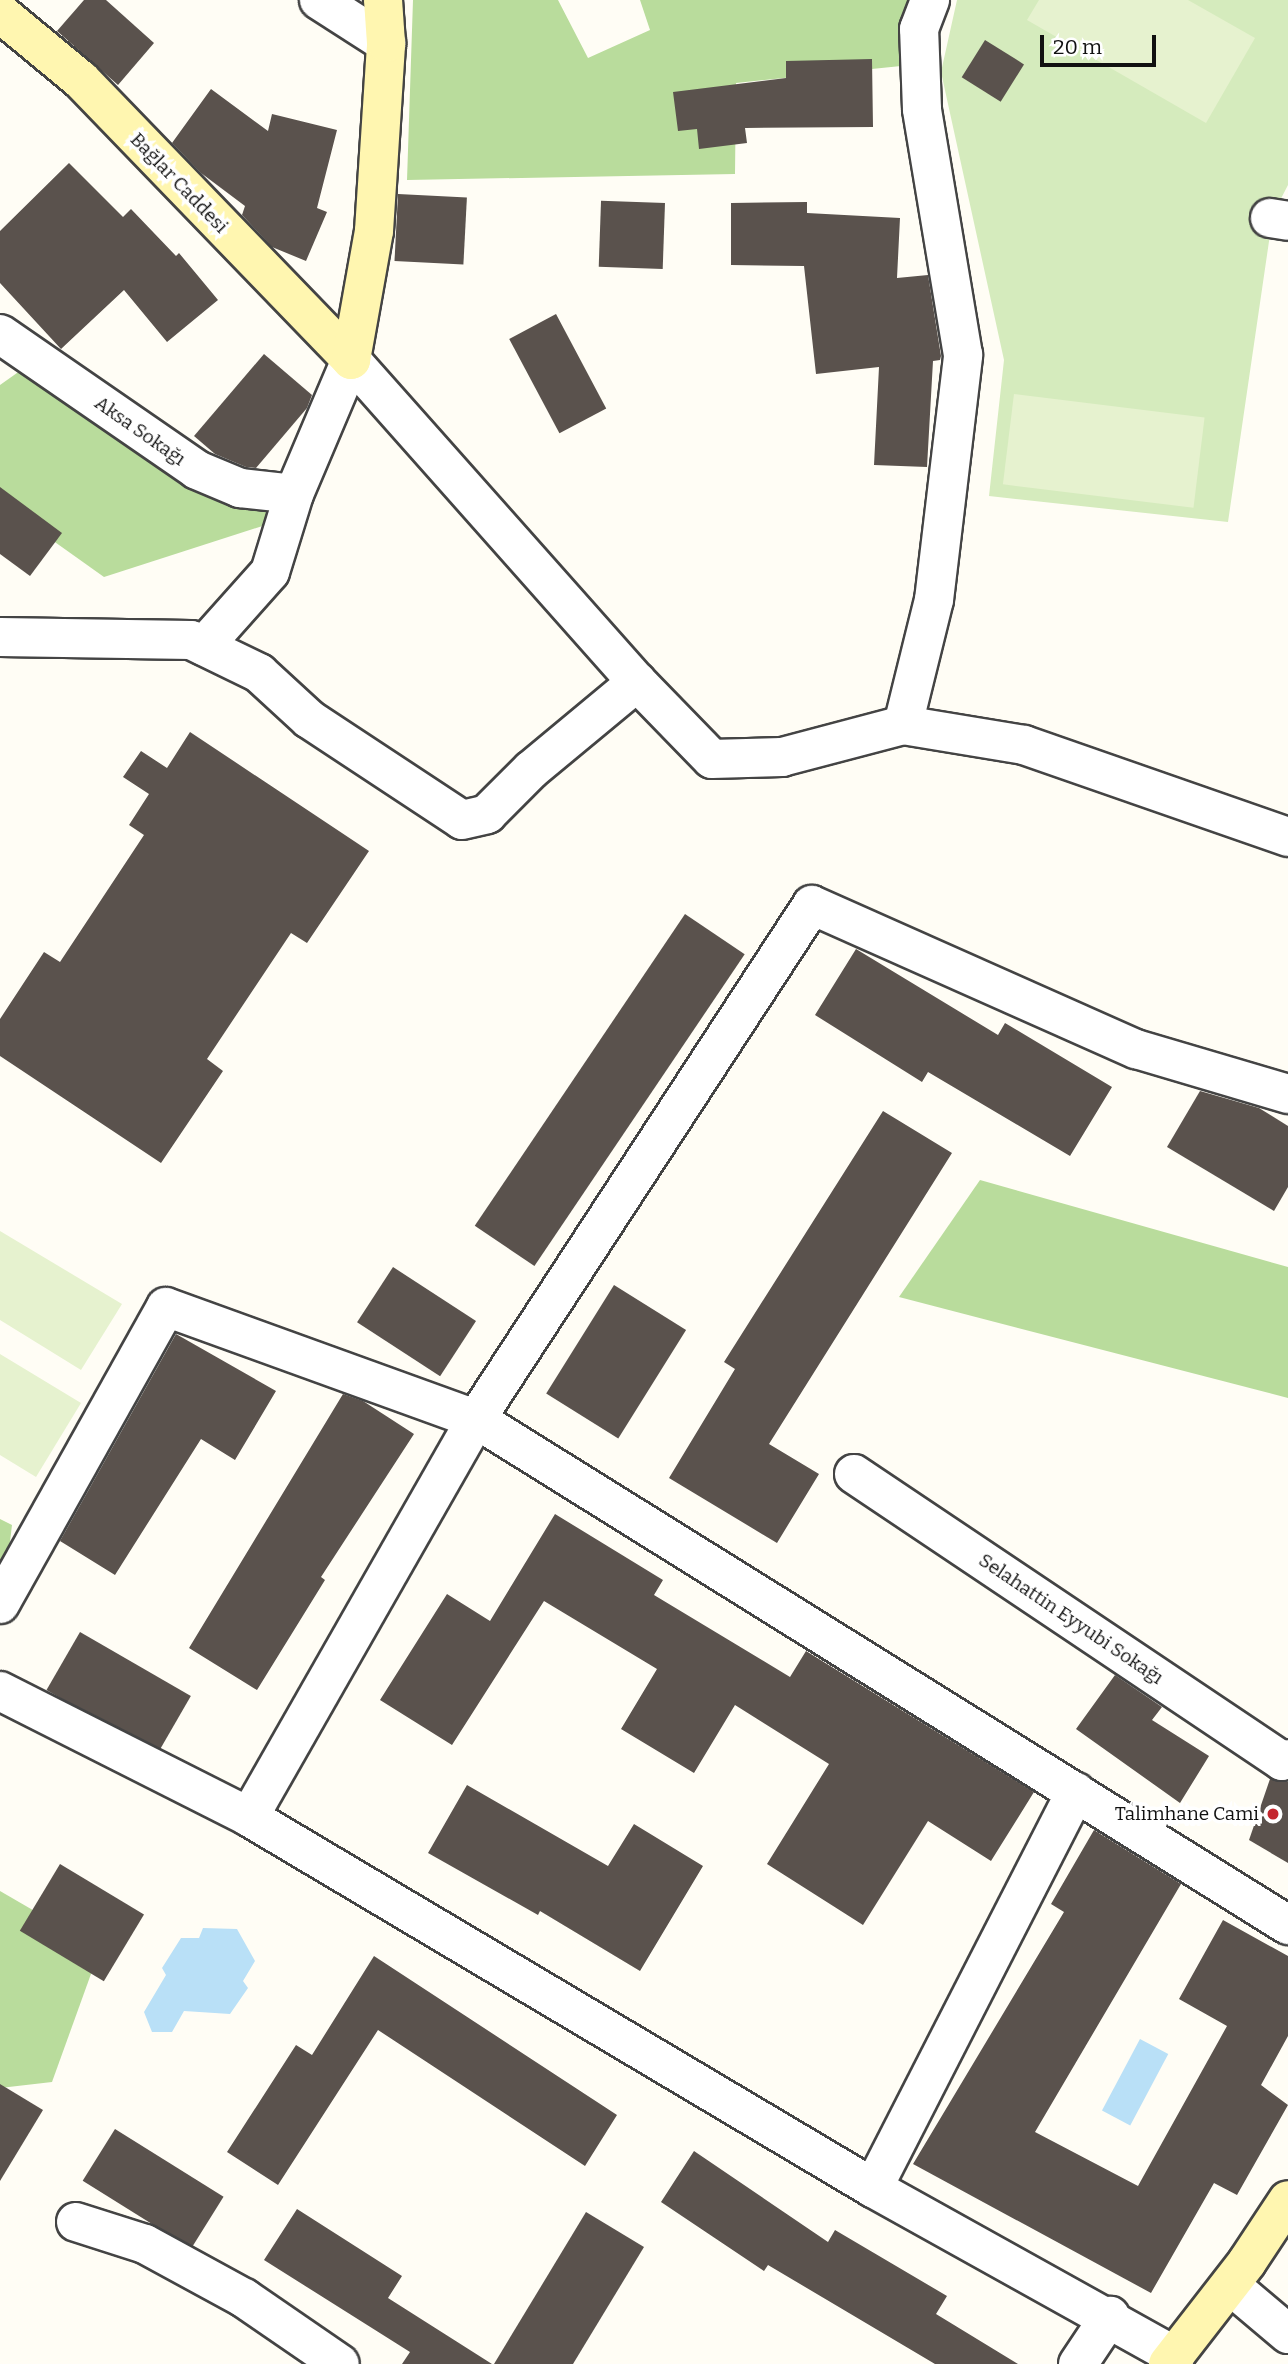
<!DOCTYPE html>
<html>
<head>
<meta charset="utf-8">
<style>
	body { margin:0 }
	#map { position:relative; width:1288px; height:2364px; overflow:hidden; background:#fffdf5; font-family:Bitter,serif }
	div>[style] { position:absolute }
	.green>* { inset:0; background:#d5ebbd }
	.forest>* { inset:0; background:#b9dc9c }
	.pitch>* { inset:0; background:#e6f2cf; transform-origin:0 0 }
	.water>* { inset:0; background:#b9e0f7; transform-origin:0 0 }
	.building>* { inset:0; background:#5a524d; transform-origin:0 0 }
	.roads { filter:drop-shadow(2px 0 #444) drop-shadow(-2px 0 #444) drop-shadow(0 2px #444) drop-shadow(0 -2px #444) }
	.street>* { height:38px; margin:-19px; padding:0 19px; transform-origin:19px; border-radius:19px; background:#fff }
	.secondary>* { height:38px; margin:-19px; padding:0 19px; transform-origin:19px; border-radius:19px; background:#fff6b0 }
	.dots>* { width:19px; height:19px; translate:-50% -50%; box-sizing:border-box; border:4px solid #fff; border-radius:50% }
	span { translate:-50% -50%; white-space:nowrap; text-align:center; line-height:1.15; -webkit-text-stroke:7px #fff; paint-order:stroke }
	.street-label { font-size:19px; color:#111 }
	.poi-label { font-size:19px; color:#111 }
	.right { translate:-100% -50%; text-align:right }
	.scale { position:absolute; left:1040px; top:35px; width:116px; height:32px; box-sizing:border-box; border:4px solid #111; border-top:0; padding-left:9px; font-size:21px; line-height:24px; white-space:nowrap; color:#111; -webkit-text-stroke:5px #fff; paint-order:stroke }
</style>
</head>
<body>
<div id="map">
	<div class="green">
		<div style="clip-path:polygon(957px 0,1288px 0,1288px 185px,1273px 214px,1228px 522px,989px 496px,1004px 360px,941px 72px)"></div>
	</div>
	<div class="forest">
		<div style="clip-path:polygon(413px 0,558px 0,588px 58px,650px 30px,640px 0,910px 0,901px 66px,736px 83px,735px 174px,407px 180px)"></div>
		<div style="clip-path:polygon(41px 356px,284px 519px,104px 577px,0 503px,0 385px)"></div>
		<div style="clip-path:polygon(980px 1180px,1288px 1267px,1288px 1398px,899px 1297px)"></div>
		<div style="clip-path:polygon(0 1519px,12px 1525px,0 1625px)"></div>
		<div style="clip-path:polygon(0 1891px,100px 1949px,52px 2082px,0 2088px)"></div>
	</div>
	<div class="pitch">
		<div style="clip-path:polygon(1039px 0,1188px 0,1255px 38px,1206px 123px,1027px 20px)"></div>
		<div style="left:1014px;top:394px;width:192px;height:91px;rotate:7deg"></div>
		<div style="clip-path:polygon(0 1231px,122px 1304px,81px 1370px,0 1320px)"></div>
		<div style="clip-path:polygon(0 1354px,81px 1403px,36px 1477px,0 1455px)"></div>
	</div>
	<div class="water">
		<div style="clip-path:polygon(203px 1928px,237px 1929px,255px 1961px,243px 1981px,248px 1988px,230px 2014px,184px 2011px,172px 2032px,152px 2032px,144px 2012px,166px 1975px,162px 1968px,181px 1938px,199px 1938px)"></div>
		<div style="left:1140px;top:2039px;width:32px;height:81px;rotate:28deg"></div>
	</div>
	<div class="building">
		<div style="clip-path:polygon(84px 0,106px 0,154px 43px,118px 85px,57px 31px)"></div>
		<div style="left:985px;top:40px;width:46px;height:44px;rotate:32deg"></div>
		<div style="clip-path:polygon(872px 59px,873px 127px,745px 128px,747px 143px,699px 149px,697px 129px,678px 131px,673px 92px,786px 78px,786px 61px)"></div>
		<div style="clip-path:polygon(211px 89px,268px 131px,272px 114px,337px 130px,317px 208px,327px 212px,306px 261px,272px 247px,242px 215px,245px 206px,201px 173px,172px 143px)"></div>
		<div style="clip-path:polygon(69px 163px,123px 217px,131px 209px,176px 256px,179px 253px,218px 300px,167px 342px,124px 290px,61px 349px,0 283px,0 231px)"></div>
		<div style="left:398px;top:194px;width:69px;height:67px;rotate:3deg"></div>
		<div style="clip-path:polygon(807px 202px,807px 213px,900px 218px,897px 278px,928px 275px,941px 356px,940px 360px,933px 361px,927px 467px,874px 465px,879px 367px,816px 374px,804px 266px,731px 265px,731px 203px)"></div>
		<div style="left:665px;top:203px;width:66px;height:64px;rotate:92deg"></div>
		<div style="left:556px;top:314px;width:107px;height:53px;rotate:62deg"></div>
		<div style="clip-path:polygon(264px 354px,312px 395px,307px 408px,256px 468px,246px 467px,215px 454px,194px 436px)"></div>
		<div style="clip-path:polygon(0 487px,62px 533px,30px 576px,0 554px)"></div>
		<div style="clip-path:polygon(190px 732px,369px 851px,307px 943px,291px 933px,207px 1059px,223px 1071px,161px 1163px,0 1056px,0 1019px,44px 952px,60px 962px,144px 835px,129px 825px,149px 794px,123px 777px,141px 751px,167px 768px)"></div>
		<div style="left:685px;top:914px;width:72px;height:376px;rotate:34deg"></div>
		<div style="clip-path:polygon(856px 949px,998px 1035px,1005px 1023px,1112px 1087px,1070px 1156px,928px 1072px,922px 1082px,815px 1015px)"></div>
		<div style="clip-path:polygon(1200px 1091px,1259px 1108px,1288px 1126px,1288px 1187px,1274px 1211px,1167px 1147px)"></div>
		<div style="clip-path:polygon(883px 1111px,952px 1153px,769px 1444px,819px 1474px,777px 1543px,669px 1478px,735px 1369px,724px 1362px)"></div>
		<div style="left:393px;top:1267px;width:99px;height:66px;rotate:33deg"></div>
		<div style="left:614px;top:1285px;width:85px;height:128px;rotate:32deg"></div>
		<div style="clip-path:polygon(176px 1334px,276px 1391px,235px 1460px,201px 1439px,115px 1575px,60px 1541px)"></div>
		<div style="clip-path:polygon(343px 1394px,363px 1401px,414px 1434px,321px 1577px,325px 1580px,257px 1690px,189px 1648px)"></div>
		<div style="clip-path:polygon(555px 1514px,663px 1580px,654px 1595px,790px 1677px,806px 1651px,1034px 1792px,991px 1861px,928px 1821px,863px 1925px,767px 1864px,829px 1764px,735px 1705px,694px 1773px,621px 1729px,657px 1669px,544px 1601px,452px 1745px,380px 1700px,447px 1594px,490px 1621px)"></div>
		<div style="left:80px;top:1632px;width:128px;height:67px;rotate:30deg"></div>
		<div style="clip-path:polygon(1115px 1675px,1162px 1707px,1152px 1720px,1209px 1756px,1180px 1803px,1076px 1729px)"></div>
		<div style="clip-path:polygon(1270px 1779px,1288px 1782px,1288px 1863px,1249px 1840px)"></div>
		<div style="clip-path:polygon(467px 1785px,608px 1866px,634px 1824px,703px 1866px,640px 1971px,540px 1911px,538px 1915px,428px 1853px)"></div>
		<div style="clip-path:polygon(1094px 1830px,1181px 1884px,1035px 2132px,1138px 2186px,1227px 2026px,1179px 1999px,1223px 1920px,1288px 1956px,1288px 2036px,1261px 2085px,1288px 2105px,1237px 2195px,1214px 2183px,1151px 2293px,913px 2164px,1064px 1912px,1051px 1904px)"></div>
		<div style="left:60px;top:1864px;width:98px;height:78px;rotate:31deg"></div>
		<div style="clip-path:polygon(374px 1956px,617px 2115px,585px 2166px,378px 2030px,278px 2185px,227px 2152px,296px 2045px,312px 2055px)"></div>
		<div style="clip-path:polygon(0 2084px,43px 2110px,0 2181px)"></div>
		<div style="left:115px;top:2129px;width:128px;height:61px;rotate:32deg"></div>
		<div style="clip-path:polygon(694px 2151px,828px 2242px,835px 2230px,947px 2296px,936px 2314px,1018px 2364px,935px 2364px,768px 2265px,764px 2271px,661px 2202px)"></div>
		<div style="clip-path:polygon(297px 2209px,402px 2276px,388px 2298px,492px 2364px,402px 2364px,410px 2352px,264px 2260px)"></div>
		<div style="clip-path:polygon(586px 2212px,644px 2247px,573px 2364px,494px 2364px)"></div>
	</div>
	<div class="roads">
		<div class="street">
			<div style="left:319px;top:0;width:80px;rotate:32.7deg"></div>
			<div style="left:1270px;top:218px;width:18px;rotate:9deg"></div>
			<div style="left:0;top:334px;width:239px;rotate:34.6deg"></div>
			<div style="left:197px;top:470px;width:47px;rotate:22.7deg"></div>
			<div style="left:240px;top:488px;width:54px;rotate:6.3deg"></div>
			<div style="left:0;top:637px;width:191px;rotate:0.9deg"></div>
			<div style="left:191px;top:640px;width:76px;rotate:25.9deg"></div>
			<div style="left:259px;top:673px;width:68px;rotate:42.6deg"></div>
			<div style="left:309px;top:719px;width:183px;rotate:33.4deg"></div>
			<div style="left:462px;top:820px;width:26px;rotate:-13deg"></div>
			<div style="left:487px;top:814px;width:62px;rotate:-45deg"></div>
			<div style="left:531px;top:770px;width:138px;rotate:-39.7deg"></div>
			<div style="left:204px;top:646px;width:99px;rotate:-48.3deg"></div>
			<div style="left:270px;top:572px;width:82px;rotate:-72.9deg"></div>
			<div style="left:294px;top:494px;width:146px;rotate:-67deg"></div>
			<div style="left:351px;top:360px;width:431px;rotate:48.4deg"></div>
			<div style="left:637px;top:682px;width:107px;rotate:45.8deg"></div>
			<div style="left:712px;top:759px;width:70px;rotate:-1.6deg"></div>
			<div style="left:782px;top:757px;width:125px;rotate:-14.8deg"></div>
			<div style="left:903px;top:725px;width:123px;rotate:9.4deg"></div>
			<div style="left:1024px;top:745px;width:280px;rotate:19.2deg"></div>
			<div style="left:903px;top:725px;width:129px;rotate:-76.1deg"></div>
			<div style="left:934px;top:600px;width:247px;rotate:-83.2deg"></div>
			<div style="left:963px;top:355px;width:249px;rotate:-99.5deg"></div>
			<div style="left:922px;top:109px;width:80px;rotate:-92.1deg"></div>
			<div style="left:919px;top:29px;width:31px;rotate:-69deg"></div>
			<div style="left:854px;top:1474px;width:515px;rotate:33.84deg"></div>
			<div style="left:1282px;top:1761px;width:6px;rotate:-18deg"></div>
			<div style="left:0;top:1604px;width:340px;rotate:-60.8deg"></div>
			<div style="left:166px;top:1307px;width:330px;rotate:19.9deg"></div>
			<div style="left:476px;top:1419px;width:957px;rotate:31.93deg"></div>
			<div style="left:0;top:1691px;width:279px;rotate:26.8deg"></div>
			<div style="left:249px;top:1817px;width:726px;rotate:30.73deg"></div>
			<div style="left:873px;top:2188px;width:346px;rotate:29.1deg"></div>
			<div style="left:249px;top:1817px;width:458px;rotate:-60.3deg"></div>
			<div style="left:476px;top:1419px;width:614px;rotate:-56.83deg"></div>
			<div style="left:812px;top:905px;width:355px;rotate:24deg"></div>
			<div style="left:1136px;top:1049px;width:159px;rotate:16.5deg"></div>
			<div style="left:873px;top:2188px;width:445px;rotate:-62.9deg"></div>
			<div style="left:76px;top:2222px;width:72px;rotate:17.7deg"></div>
			<div style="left:145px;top:2244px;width:113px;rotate:28.6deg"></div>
			<div style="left:244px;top:2298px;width:116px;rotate:34.5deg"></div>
			<div style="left:1230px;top:2285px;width:76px;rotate:40.2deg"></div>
			<div style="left:1078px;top:2364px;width:58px;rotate:-56.3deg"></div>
		</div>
		<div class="secondary">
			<div style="left:0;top:13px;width:105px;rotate:39.6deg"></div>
			<div style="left:81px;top:80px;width:389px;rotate:46deg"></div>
			<div style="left:351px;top:360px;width:131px;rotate:-79.9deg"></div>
			<div style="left:374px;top:231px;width:188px;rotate:-86.3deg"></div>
			<div style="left:386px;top:43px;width:43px;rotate:-94deg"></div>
			<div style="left:1168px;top:2364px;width:129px;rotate:-52.2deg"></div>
			<div style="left:1247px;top:2262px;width:74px;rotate:-56.5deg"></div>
		</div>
	</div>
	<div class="dots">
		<div style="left:1273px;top:1814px;background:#c4262e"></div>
	</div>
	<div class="street-label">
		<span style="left:179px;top:183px;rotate:46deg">Bağlar Caddesi</span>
		<span style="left:140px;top:431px;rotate:35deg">Aksa Sokağı</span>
		<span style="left:1071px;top:1619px;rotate:34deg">Selahattin Eyyubi Sokağı</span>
	</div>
	<div class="poi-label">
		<span class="right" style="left:1259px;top:1814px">Talimhane Cami</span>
	</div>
	<div class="scale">20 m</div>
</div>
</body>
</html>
